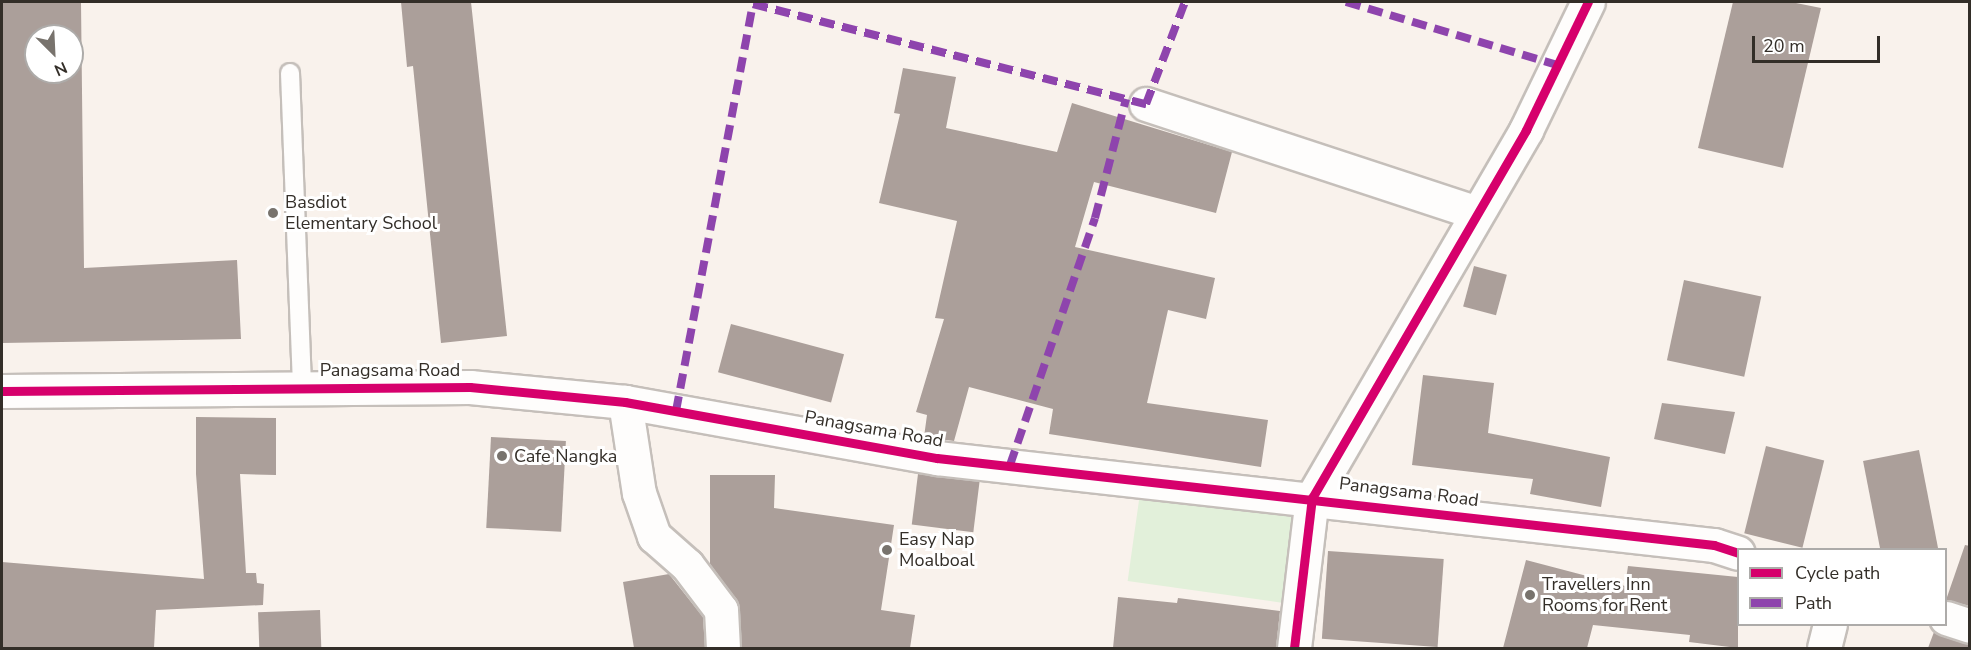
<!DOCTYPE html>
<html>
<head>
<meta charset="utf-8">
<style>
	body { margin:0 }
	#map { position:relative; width:1971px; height:650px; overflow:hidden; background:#f9f2ec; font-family:"Nunito Sans",sans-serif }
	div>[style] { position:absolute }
	.green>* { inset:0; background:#e2f0da; transform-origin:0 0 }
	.building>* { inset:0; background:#ab9f9a; transform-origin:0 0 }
	.roads { filter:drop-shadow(2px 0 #c5bfba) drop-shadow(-2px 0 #c5bfba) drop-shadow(0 2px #c5bfba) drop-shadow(0 -2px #c5bfba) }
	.lane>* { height:18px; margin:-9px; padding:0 9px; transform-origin:9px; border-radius:9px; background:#fefdfc }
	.street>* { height:33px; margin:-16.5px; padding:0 16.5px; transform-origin:16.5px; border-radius:16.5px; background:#fefdfc }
	.secondary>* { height:33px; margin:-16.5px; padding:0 16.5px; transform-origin:16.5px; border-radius:16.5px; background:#fefdfc }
	.quiet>* { height:8px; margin-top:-4px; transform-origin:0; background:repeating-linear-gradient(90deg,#8e44ad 0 15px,transparent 0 23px) }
	.cycleway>* { height:9px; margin:-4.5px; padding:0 4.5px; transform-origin:4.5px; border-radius:4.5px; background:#d6006c }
	.dots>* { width:16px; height:16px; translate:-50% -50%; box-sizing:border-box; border:3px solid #fff; border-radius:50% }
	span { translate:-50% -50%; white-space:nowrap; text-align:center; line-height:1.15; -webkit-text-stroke:6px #fff; paint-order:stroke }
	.poi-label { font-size:18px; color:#332e28 }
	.left { translate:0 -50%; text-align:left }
	.street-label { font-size:18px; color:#332e28 }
	.frame { position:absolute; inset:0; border:3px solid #332e28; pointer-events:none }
	.legend { position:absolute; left:1737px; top:548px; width:210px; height:78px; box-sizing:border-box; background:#fff; border:2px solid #adaba9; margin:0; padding:8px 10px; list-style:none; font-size:18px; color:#332e28 }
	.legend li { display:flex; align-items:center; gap:12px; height:30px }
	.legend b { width:30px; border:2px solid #adaba9 }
	.north { position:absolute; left:24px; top:24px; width:60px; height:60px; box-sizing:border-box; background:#fff; border:2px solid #adaba9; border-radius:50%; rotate:156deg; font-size:16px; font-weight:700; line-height:24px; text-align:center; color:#332e28 }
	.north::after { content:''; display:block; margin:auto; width:21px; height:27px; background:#78736d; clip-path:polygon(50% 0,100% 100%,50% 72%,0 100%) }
	.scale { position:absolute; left:1752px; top:36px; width:128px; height:27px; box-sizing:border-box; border:3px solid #332e28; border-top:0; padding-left:8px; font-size:18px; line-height:21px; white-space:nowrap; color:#332e28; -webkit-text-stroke:4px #fff; paint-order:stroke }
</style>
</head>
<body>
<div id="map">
	<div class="green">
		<div style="left:1141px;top:486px;width:166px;height:96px;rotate:8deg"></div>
	</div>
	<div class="building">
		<div style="clip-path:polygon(evenodd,2px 2px,81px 2px,84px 268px,237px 260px,241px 339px,2px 343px,2px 2px,36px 36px,72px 36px,72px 72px,36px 72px,36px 36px)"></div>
		<div style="clip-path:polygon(401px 2px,471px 2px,507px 336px,441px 343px,413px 66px,407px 67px)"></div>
		<div style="clip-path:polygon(1733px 2px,1791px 2px,1821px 8px,1783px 168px,1698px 148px)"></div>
		<div style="clip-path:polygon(903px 68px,956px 77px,946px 128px,1057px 152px,1072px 103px,1232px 152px,1216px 213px,1094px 182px,1075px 247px,1215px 278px,1206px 319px,1168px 310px,1147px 403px,1268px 420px,1261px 467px,1049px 434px,1053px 409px,969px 387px,954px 441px,924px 437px,927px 415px,916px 412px,944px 319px,935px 318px,957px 221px,879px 203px,900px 114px,894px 113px)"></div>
		<div style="left:1474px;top:266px;width:34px;height:42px;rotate:15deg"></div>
		<div style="left:1684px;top:280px;width:79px;height:82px;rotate:12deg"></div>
		<div style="left:731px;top:324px;width:117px;height:50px;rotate:15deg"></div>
		<div style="clip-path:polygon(1423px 375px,1494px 383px,1488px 433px,1610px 457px,1601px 507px,1530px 494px,1533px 479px,1412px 465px)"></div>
		<div style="clip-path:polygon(1662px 403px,1735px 412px,1725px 454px,1654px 439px)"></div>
		<div style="clip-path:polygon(196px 417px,276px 418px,276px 475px,240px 474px,246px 573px,256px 573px,257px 583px,264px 584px,263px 605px,156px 610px,154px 648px,2px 648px,2px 562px,204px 579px,196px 474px)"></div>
		<div style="left:491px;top:437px;width:75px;height:91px;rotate:3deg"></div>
		<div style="left:1766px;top:446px;width:60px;height:90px;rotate:14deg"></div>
		<div style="left:1919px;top:450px;width:101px;height:57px;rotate:79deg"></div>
		<div style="left:918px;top:474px;width:62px;height:51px;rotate:7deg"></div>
		<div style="clip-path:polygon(710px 475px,775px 475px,774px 508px,894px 525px,881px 610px,915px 615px,910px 648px,741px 648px,736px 599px,710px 564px)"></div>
		<div style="clip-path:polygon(1965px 545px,1970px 546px,1970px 606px,1946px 600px)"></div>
		<div style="left:1328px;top:551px;width:116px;height:88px;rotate:4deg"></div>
		<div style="clip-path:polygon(1526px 560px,1625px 586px,1628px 566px,1738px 577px,1738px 648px,1689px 642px,1690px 635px,1593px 625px,1587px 648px,1503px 648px)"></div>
		<div style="clip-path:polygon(669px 574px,703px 617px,705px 648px,634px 648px,623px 582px)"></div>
		<div style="clip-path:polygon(1118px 597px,1177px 603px,1178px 598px,1280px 611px,1276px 648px,1113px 648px)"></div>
		<div style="left:320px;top:610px;width:38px;height:62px;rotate:88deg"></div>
		<div style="clip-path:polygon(1934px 632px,1970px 644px,1970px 648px,1928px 648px)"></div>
	</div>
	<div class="roads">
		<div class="lane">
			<div style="left:290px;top:73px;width:313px;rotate:87.8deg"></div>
		</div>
		<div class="street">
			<div style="left:1146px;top:104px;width:348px;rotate:18.2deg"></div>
			<div style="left:625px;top:402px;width:92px;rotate:81.3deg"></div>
			<div style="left:639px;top:493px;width:46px;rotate:70.8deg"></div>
			<div style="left:654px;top:536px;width:44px;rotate:41.3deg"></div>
			<div style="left:687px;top:565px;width:56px;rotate:52.9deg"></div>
			<div style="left:721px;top:610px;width:36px;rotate:87deg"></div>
			<div style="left:1294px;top:648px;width:151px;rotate:-83.2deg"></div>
			<div style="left:1312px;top:498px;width:426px;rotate:-59.8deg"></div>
			<div style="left:1526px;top:130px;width:142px;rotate:-64.2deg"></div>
			<div style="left:1824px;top:648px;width:25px;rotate:-76deg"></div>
		</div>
		<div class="secondary">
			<div style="left:2px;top:391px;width:468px;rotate:-0.5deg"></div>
			<div style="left:470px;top:387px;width:156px;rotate:5.5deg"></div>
			<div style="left:625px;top:402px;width:317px;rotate:10.2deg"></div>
			<div style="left:937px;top:458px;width:782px;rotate:6.39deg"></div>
			<div style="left:1714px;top:545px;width:25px;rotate:18deg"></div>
			<div style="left:1946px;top:618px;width:25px;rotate:18deg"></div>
		</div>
	</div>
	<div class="quiet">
		<div style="left:1346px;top:2px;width:220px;rotate:16.6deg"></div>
		<div style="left:676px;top:411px;width:414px;rotate:-79.3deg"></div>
		<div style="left:753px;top:4px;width:406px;rotate:14.3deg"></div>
		<div style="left:1146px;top:104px;width:109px;rotate:-69.1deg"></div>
		<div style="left:1010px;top:465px;width:261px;rotate:-71deg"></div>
		<div style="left:1095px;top:218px;width:123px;rotate:-75.4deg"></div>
	</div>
	<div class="cycleway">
		<div style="left:2px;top:391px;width:468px;rotate:-0.5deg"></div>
		<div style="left:470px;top:387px;width:156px;rotate:5.5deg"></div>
		<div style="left:625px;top:402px;width:317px;rotate:10.2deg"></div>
		<div style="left:937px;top:458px;width:782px;rotate:6.39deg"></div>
		<div style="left:1714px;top:545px;width:25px;rotate:18deg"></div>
		<div style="left:1294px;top:648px;width:151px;rotate:-83.2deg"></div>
		<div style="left:1312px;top:498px;width:426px;rotate:-59.8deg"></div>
		<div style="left:1526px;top:130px;width:142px;rotate:-64.2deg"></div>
	</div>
	<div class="dots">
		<div style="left:273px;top:213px;background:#78736d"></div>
		<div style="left:502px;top:456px;background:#78736d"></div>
		<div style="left:887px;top:550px;background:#78736d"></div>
		<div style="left:1530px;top:595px;background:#78736d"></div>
	</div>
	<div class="poi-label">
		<span class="left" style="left:285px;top:213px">Basdiot<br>Elementary School</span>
		<span class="left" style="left:514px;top:456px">Cafe Nangka</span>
		<span class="left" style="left:899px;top:550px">Easy Nap<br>Moalboal</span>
		<span class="left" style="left:1542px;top:595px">Travellers Inn<br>Rooms for Rent</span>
	</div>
	<div class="street-label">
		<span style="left:390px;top:370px">Panagsama Road</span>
		<span style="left:874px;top:429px;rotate:10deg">Panagsama Road</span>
		<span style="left:1409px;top:492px;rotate:7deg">Panagsama Road</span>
	</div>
	<div class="frame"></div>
	<ul class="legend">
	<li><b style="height:8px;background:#d6006c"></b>Cycle path</li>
	<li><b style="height:8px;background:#8e44ad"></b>Path</li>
	</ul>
	<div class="north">N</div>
	<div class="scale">20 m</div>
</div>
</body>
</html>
